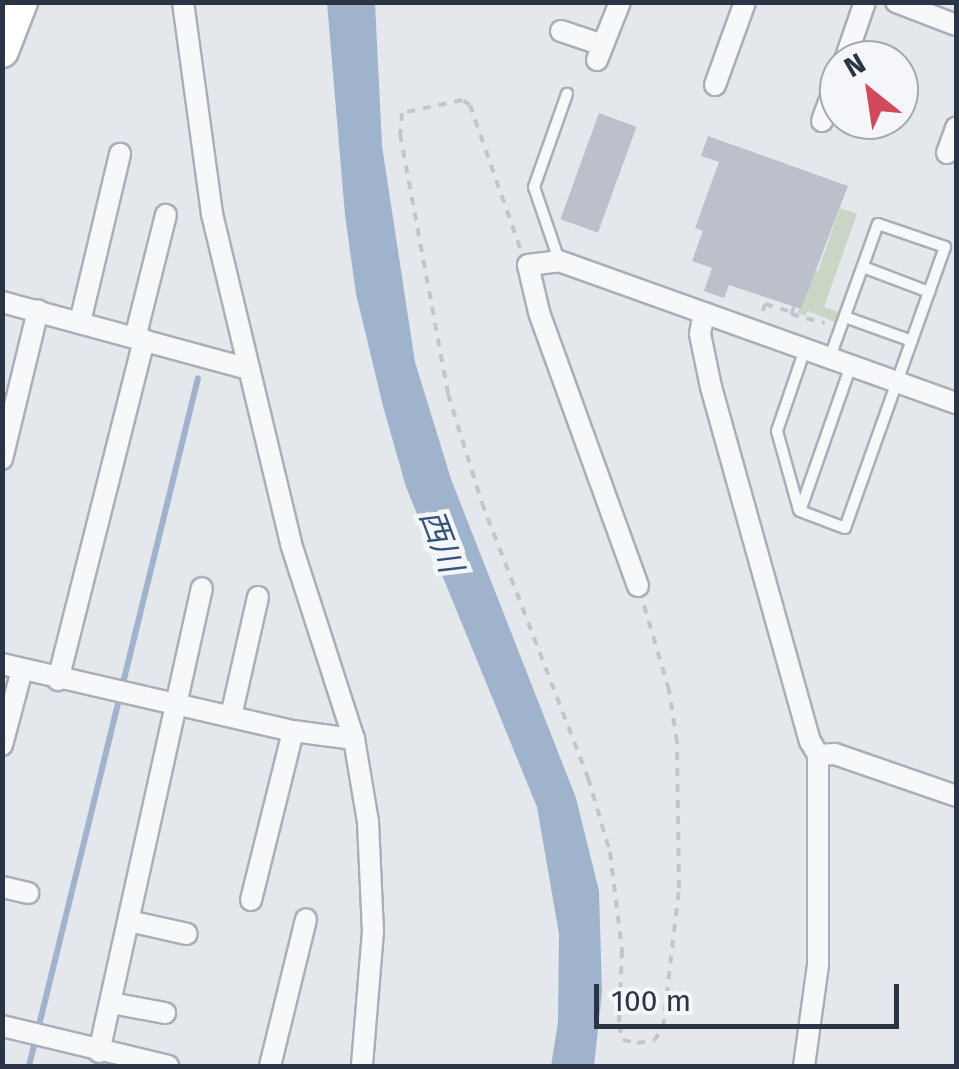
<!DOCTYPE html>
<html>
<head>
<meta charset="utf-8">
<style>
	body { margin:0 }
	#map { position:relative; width:959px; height:1069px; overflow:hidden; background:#e4e7ec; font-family:"Fira Sans","Noto Sans JP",sans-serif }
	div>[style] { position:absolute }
	.green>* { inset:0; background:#c9d6c5 }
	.water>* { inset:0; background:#9fb4cc }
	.stream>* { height:6px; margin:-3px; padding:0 3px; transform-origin:3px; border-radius:3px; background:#9fb4cc }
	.building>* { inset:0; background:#bbc0ca; transform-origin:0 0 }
	.path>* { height:4px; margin-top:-2px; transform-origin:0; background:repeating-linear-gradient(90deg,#c2c5cb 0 8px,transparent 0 16px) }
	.roads { filter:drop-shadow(2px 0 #a9aeb7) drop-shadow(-2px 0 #a9aeb7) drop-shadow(0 2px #a9aeb7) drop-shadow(0 -2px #a9aeb7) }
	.lane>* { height:10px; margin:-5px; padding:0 5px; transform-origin:5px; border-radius:5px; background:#f7f8fa }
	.street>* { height:20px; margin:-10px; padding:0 10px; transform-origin:10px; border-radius:10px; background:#f7f8fa }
	.primary>* { height:32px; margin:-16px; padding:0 16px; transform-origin:16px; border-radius:16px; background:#fff }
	span { translate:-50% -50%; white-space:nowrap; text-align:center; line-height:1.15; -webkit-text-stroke:9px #f4f6f9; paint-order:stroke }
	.water-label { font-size:32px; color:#34527a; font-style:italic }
	.frame { position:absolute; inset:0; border:5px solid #2b3445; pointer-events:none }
	.north { position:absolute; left:819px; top:40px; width:100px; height:100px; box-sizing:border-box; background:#f4f6f9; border:2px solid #a4a8b1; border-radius:50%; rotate:330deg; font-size:28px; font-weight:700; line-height:40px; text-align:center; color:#2b3445 }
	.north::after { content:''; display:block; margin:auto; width:35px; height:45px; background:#d1495b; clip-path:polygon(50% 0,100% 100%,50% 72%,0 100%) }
	.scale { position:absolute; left:594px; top:984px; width:305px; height:45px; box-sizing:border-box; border:5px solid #2b3445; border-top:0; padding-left:12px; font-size:30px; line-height:35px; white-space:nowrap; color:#2b3445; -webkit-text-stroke:8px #f4f6f9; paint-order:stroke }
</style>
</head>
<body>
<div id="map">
	<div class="green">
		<div style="clip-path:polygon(840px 208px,857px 214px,824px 307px,838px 312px,835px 322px,808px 311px,806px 316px,797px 313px,807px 293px,801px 265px,818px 271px)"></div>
	</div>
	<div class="water">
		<div style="clip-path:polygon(327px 3px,375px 3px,382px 146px,415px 362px,451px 479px,576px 798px,599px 891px,602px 992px,594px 1066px,551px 1066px,558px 1022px,559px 934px,537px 807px,406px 487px,383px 406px,356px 294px,345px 215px)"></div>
	</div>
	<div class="stream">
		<div style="left:29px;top:1066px;width:708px;rotate:-76.2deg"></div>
	</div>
	<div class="building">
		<div style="left:599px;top:113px;width:40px;height:113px;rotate:20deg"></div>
		<div style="clip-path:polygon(708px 136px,848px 186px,801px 309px,729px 285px,724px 298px,704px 291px,712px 268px,692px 261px,703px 231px,695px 228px,719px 162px,701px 156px)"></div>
	</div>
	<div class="path">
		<div style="left:520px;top:248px;width:151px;rotate:-109.3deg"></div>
		<div style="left:470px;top:105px;width:9px;rotate:-148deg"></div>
		<div style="left:462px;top:100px;width:61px;rotate:167.8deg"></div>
		<div style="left:402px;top:113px;width:21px;rotate:95deg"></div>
		<div style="left:400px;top:134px;width:264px;rotate:79.5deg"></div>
		<div style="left:448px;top:394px;width:114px;rotate:72.7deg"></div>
		<div style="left:482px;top:503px;width:295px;rotate:68.9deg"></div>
		<div style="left:588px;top:778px;width:77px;rotate:73.4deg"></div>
		<div style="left:610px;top:852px;width:99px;rotate:83deg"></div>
		<div style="left:622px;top:950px;width:75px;rotate:92.3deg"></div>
		<div style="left:619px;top:1025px;width:16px;rotate:75deg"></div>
		<div style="left:623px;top:1040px;width:14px;rotate:12deg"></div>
		<div style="left:637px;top:1043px;width:17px;rotate:-7deg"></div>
		<div style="left:654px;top:1041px;width:17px;rotate:-57deg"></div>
		<div style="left:663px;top:1027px;width:140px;rotate:-83.4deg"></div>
		<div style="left:679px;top:888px;width:146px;rotate:-90.8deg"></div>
		<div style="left:677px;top:742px;width:53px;rotate:-98.7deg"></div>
		<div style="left:669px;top:690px;width:89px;rotate:-106.4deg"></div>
		<div style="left:794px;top:307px;width:8px;rotate:113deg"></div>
		<div style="left:791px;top:314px;width:35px;rotate:15deg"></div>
		<div style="left:763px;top:311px;width:7px;rotate:-74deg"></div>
		<div style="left:765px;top:304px;width:28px;rotate:17deg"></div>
	</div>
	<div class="roads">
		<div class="lane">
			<div style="left:559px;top:260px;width:77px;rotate:-108.9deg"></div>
			<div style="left:534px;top:187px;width:99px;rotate:-70.5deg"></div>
			<div style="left:863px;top:267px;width:71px;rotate:20.7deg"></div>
			<div style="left:845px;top:317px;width:71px;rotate:19.7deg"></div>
			<div style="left:830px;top:357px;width:141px;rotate:-70.2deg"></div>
			<div style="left:878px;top:224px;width:71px;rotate:18.9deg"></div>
			<div style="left:945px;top:247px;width:298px;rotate:109.6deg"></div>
			<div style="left:845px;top:528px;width:48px;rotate:-159.3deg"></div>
			<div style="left:800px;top:511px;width:155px;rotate:-70.7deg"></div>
			<div style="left:799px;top:510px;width:82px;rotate:-105.6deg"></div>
			<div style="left:777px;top:431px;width:87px;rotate:-71.1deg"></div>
		</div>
		<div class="street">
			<div style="left:183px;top:2px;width:214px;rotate:82.2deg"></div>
			<div style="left:212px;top:214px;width:339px;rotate:76.5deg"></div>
			<div style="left:291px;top:544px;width:205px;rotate:72.1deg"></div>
			<div style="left:354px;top:739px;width:84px;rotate:80.4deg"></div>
			<div style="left:368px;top:822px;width:109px;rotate:87.4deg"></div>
			<div style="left:373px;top:931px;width:135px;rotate:94.7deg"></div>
			<div style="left:896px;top:2px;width:64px;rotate:21deg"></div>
			<div style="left:561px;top:31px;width:44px;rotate:18.4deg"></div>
			<div style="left:597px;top:60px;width:62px;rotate:-68.4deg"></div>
			<div style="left:845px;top:60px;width:61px;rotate:-71deg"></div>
			<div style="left:715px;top:85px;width:88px;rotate:-70.1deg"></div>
			<div style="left:822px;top:121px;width:49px;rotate:-69.7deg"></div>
			<div style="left:947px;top:153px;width:27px;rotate:-70deg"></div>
			<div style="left:2px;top:302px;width:256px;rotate:15.2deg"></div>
			<div style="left:704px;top:313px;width:21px;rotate:101deg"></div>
			<div style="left:700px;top:334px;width:54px;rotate:78.3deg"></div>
			<div style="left:711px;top:387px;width:368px;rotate:74.4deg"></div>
			<div style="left:810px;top:741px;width:16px;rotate:60deg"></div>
			<div style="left:818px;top:755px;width:210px;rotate:90deg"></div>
			<div style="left:818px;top:965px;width:102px;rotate:97.9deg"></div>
			<div style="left:80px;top:322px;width:173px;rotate:-76.6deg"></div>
			<div style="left:135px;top:338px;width:127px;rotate:-75.9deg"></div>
			<div style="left:2px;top:459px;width:153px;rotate:-76.4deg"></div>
			<div style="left:638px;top:586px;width:291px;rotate:-109.9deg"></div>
			<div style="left:539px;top:312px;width:48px;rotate:-103.2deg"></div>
			<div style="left:528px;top:265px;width:31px;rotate:-7deg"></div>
			<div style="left:559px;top:261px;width:422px;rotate:19.7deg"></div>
			<div style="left:2px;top:664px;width:299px;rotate:13deg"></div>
			<div style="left:293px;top:731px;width:62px;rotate:7.5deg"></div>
			<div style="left:58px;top:680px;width:351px;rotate:-75.8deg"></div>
			<div style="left:231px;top:716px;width:122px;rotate:-77.2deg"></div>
			<div style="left:2px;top:745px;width:78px;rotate:-75.1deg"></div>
			<div style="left:818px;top:755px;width:17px;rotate:-3deg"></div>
			<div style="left:835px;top:754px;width:128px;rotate:19.1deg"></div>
			<div style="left:2px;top:887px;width:27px;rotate:13deg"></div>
			<div style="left:251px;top:900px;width:174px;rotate:-76deg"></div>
			<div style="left:129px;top:921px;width:59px;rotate:12.6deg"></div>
			<div style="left:111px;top:1003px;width:55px;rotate:10.5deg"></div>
			<div style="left:2px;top:1026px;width:171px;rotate:13.5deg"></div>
			<div style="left:99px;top:1052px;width:475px;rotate:-77.5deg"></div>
			<div style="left:270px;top:1066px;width:151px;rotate:-76.2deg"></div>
		</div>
		<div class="primary">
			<div style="left:2px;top:51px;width:53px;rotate:-68.8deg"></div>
		</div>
	</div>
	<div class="water-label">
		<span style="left:441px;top:541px;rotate:69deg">西川</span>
	</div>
	<div class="frame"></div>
	<div class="north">N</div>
	<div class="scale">100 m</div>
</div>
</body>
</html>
